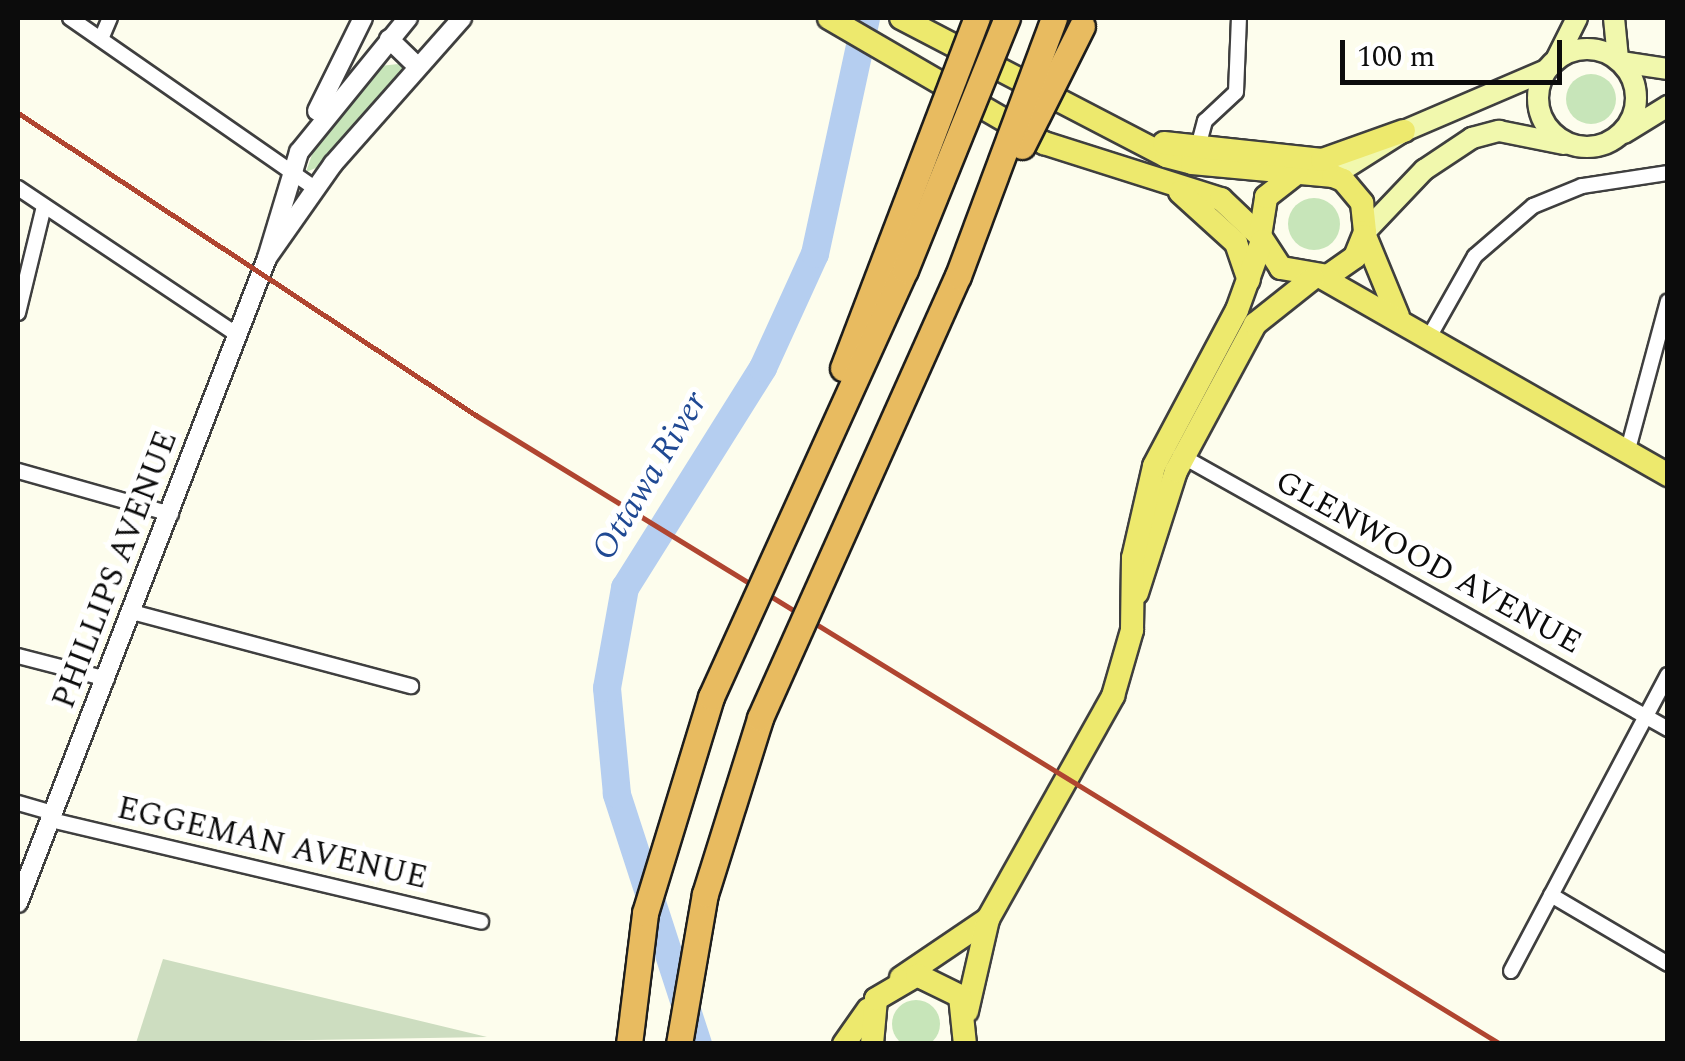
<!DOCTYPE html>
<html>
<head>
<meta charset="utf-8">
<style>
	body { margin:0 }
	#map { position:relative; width:1685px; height:1061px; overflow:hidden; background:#fdfded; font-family:Spectral,serif }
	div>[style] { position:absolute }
	.green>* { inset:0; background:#c7e5b9 }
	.round { border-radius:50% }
	.cemetery>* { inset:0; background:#cdddc0 }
	.river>* { height:28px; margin:-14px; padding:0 14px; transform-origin:14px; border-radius:14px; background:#b5cef0 }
	.roads { filter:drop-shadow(2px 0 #3f3f3f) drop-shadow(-2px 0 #3f3f3f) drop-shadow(0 2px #3f3f3f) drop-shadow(0 -2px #3f3f3f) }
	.minor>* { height:14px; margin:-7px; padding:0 7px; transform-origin:7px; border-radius:7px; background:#fff }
	.tertiary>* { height:18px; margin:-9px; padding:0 9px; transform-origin:9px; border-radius:9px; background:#fff }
	.secondary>* { height:20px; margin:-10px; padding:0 10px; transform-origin:10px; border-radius:10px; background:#f1f8ad }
	.secondary>.ring { margin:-10px; padding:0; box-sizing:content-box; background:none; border:20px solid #f1f8ad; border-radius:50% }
	.primary>* { height:22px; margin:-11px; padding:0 11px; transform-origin:11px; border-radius:11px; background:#ede96d }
	.rail>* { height:5px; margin:-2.5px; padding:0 2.5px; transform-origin:2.5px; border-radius:2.5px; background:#b04530 }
	.bridges { filter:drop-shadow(2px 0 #1d1d1d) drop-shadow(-2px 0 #1d1d1d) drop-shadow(0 2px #1d1d1d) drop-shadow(0 -2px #1d1d1d) }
	.motorway-bridge>* { height:25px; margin:-12.5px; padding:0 12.5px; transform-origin:12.5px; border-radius:12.5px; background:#e8bb60 }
	span { translate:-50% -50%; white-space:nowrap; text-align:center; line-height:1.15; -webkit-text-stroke:10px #fff; paint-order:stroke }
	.street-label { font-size:32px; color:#0c0c0c }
	.water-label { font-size:35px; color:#204993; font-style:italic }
	.frame { position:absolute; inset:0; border:20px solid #0c0c0c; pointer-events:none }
	.scale { position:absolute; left:1340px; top:40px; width:222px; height:45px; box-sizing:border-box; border:5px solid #0c0c0c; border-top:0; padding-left:12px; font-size:30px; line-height:35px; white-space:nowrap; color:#0c0c0c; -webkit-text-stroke:8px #fff; paint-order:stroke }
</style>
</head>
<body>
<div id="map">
	<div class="green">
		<div style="clip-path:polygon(407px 63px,323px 165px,306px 172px,317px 140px,380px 66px)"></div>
		<div class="round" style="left:1566px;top:74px;width:50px;height:50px"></div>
		<div class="round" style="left:1288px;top:198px;width:52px;height:52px"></div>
		<div class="round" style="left:892px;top:1000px;width:48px;height:48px"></div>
	</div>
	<div class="cemetery">
		<div style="clip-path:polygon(163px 959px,487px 1037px,136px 1043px)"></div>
	</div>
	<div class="river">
		<div style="left:698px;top:1044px;width:263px;rotate:-108deg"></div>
		<div style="left:617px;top:794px;width:106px;rotate:-95.4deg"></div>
		<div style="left:607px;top:688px;width:102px;rotate:-79.8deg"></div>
		<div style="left:625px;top:588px;width:260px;rotate:-57.9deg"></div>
		<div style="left:763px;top:368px;width:125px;rotate:-65.5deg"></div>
		<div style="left:815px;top:254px;width:241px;rotate:-77.8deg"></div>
	</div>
	<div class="roads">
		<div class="minor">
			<div style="left:70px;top:18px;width:300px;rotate:34.8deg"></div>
			<div style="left:101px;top:39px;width:23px;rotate:-67deg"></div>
			<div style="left:1198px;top:147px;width:27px;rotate:-75deg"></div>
			<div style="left:1205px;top:121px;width:42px;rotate:-43.1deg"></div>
			<div style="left:1236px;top:92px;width:74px;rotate:-87.7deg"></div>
			<div style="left:18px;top:188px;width:262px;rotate:33.8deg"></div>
			<div style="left:18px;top:313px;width:110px;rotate:-76.3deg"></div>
			<div style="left:1428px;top:339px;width:95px;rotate:-60.5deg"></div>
			<div style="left:1475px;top:256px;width:77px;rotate:-40.8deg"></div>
			<div style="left:1533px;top:206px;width:53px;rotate:-22.2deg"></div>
			<div style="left:1582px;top:186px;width:87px;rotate:-8.6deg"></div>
			<div style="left:1627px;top:453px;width:157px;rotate:-74.9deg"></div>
			<div style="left:1180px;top:455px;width:560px;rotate:29.31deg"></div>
			<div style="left:18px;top:471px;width:159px;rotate:15.7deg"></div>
			<div style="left:132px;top:612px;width:289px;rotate:14.9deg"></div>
			<div style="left:18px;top:656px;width:92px;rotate:14.5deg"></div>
			<div style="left:18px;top:803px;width:37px;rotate:16deg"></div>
			<div style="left:51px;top:820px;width:442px;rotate:13.3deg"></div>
			<div style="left:1551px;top:895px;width:136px;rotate:30.5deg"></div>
			<div style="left:1511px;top:971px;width:335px;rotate:-62.1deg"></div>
		</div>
		<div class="tertiary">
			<div style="left:389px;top:39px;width:40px;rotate:44deg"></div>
			<div style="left:317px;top:111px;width:104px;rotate:-63.7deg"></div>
			<div style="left:267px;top:258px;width:115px;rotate:-54.9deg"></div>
			<div style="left:333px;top:164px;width:195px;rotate:-48.5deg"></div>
			<div style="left:18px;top:903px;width:691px;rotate:-68.89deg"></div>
			<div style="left:267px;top:258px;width:111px;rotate:-73.2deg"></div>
			<div style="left:299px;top:152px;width:173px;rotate:-50.9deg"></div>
		</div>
		<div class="secondary">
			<div style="left:1614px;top:18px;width:41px;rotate:84.4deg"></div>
			<div class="ring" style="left:1538px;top:49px;width:78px;height:78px"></div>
			<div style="left:1557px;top:58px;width:45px;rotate:-63.4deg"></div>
			<div style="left:1621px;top:62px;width:48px;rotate:8.5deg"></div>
			<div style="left:1624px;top:133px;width:52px;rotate:-31.5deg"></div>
			<div style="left:1333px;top:176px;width:84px;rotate:-32.4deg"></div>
			<div style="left:1404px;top:131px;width:155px;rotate:-23.2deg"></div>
			<div style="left:1365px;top:232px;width:86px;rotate:-46.4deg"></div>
			<div style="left:1424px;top:170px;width:58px;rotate:-33.7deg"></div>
			<div style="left:1472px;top:138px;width:28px;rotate:-15deg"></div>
			<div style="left:1499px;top:131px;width:66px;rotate:11.3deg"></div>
		</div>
		<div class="primary">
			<div style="left:829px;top:18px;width:249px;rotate:30.2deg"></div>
			<div style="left:1044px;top:143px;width:186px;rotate:17.6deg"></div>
			<div style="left:1221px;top:199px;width:54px;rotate:43.5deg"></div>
			<div style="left:901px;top:18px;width:299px;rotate:27.5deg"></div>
			<div style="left:1166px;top:156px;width:27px;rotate:15deg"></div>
			<div style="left:1192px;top:163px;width:142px;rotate:5.3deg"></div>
			<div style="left:1333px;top:176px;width:11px;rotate:22deg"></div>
			<div style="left:1343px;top:180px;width:30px;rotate:50deg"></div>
			<div style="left:1362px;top:203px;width:29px;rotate:84deg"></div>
			<div style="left:1365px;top:232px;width:27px;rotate:112deg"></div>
			<div style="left:1355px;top:257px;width:33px;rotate:145deg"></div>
			<div style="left:1328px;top:276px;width:48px;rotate:-170.3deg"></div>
			<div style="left:1281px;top:268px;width:38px;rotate:-123deg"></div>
			<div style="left:1260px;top:236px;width:39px;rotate:-81deg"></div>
			<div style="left:1266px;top:197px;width:39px;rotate:-38deg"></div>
			<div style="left:1164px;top:143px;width:159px;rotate:6.1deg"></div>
			<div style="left:1322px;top:160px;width:87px;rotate:-19.5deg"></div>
			<div style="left:1180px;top:192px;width:76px;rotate:42.3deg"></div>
			<div style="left:1236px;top:243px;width:39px;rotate:71deg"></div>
			<div style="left:1365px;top:236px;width:87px;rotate:67.6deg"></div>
			<div style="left:1321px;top:277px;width:400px;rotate:29.7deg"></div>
			<div style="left:1137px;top:593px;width:128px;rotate:-72.3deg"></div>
			<div style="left:1176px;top:471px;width:167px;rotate:-61.7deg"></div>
			<div style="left:1255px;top:324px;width:74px;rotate:-38.4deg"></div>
			<div style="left:901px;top:978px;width:105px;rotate:-34.1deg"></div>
			<div style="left:988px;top:919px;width:256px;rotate:-60.7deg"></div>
			<div style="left:1113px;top:696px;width:69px;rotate:-73.9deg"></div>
			<div style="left:1132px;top:630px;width:72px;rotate:-89.2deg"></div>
			<div style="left:1133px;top:558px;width:94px;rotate:-77.1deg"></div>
			<div style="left:1154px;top:466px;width:177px;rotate:-62deg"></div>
			<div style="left:1237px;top:310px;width:73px;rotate:-70.1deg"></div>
			<div style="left:967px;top:1011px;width:94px;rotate:-77.1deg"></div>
			<div style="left:844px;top:1044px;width:42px;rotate:-54.8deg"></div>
			<div style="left:872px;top:1044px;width:45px;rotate:-84.9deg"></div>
			<div style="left:876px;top:999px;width:48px;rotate:-30.3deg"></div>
			<div style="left:917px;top:975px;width:48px;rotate:26deg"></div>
			<div style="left:960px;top:996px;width:48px;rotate:84.1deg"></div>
		</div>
	</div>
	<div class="rail">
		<div style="left:18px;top:113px;width:550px;rotate:33.43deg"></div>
		<div style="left:477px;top:416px;width:1200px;rotate:31.54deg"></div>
	</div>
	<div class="bridges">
		<div class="motorway-bridge">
			<div style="left:1022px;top:146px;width:134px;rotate:-63.4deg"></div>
			<div style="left:843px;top:368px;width:375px;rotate:-69.1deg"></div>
			<div style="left:629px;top:1044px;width:132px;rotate:-83deg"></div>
			<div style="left:645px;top:913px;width:226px;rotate:-73deg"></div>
			<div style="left:711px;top:697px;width:469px;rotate:-65.6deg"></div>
			<div style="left:905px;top:270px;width:272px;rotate:-68deg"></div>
			<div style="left:679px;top:1044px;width:152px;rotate:-80.2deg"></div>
			<div style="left:705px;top:894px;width:184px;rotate:-72.6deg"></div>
			<div style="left:760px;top:718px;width:484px;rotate:-65.9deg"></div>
			<div style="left:958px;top:276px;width:275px;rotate:-69.6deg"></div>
		</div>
	</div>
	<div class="street-label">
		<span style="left:1428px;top:563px;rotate:29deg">GLENWOOD AVENUE</span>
		<span style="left:116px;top:570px;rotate:-69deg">PHILLIPS AVENUE</span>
		<span style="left:272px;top:844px;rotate:13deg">EGGEMAN AVENUE</span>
	</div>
	<div class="water-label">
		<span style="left:650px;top:476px;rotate:-59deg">Ottawa River</span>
	</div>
	<div class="frame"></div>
	<div class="scale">100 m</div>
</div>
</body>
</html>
